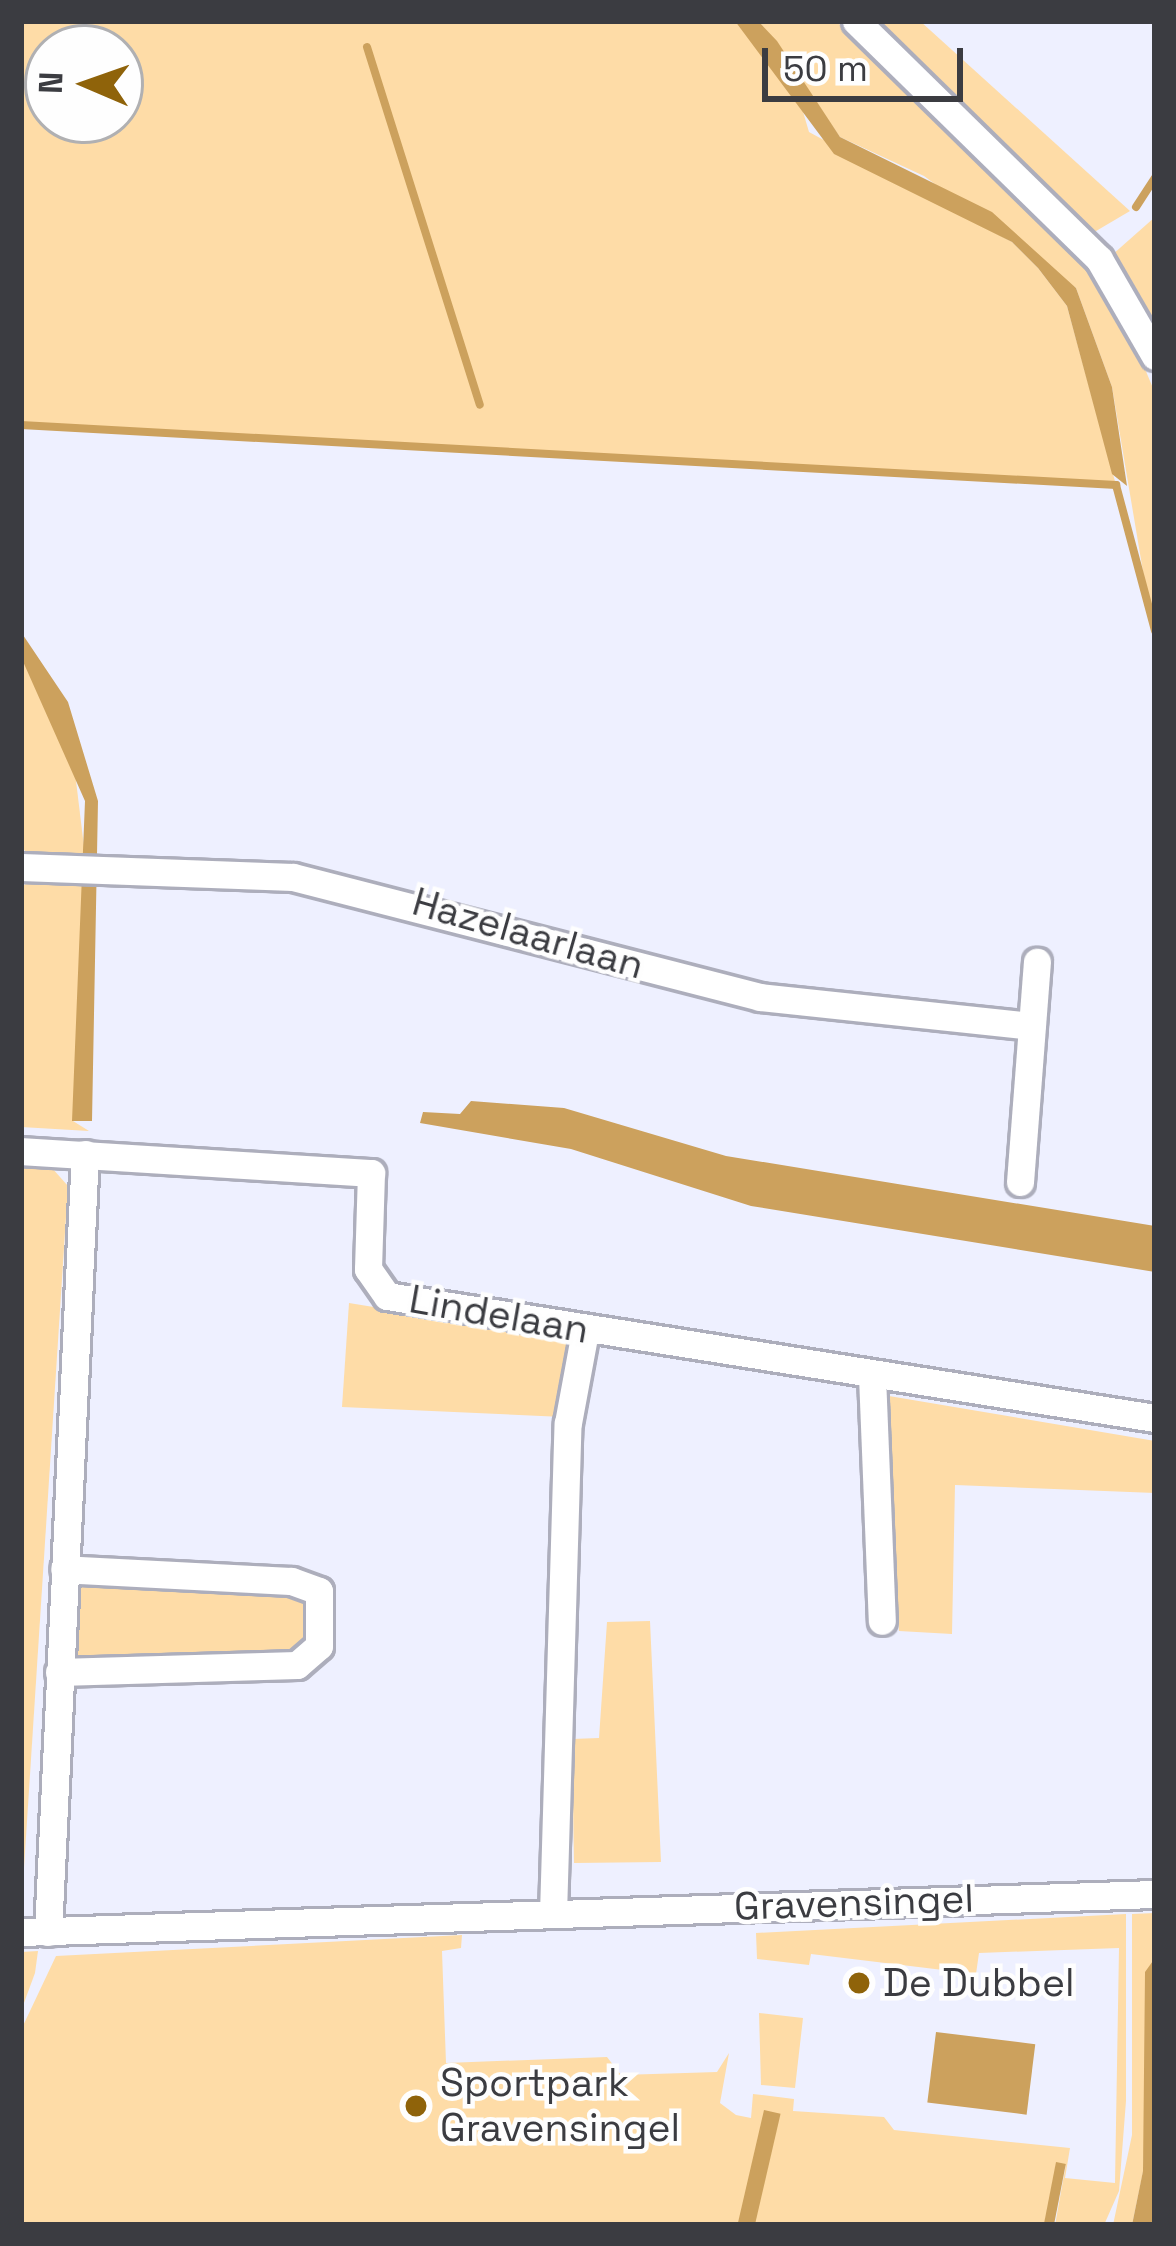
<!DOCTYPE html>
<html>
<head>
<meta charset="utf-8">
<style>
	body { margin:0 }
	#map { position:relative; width:1176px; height:2246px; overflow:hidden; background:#eef0ff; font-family:"Space Grotesk",sans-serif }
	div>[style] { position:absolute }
	.green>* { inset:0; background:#fedca7 }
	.water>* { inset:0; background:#cca15d; transform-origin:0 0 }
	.stream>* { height:8px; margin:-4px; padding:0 4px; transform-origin:4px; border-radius:4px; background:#cca15d }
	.roads { filter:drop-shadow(3px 0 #adaebc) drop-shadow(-3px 0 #adaebc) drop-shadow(0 3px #adaebc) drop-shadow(0 -3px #adaebc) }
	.minor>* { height:27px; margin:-13.5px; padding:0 13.5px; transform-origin:13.5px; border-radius:13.5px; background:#fff }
	.dots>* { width:33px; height:33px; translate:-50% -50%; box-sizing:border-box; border:6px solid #fefefe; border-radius:50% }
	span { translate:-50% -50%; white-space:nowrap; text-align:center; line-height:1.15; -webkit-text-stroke:9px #fefefe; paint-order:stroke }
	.street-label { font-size:39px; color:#3b3c41 }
	.poi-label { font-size:39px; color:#3b3c41 }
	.left { translate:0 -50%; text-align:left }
	.frame { position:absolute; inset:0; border:24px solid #3b3c41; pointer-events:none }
	.north { position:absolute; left:24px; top:24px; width:120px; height:120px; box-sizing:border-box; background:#fefefe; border:3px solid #b0b0b2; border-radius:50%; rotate:272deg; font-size:33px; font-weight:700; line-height:48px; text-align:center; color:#3b3c41 }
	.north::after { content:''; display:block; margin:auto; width:42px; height:54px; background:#8f630a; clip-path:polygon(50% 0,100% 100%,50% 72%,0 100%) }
	.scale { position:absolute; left:762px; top:48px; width:201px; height:54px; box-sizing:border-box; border:6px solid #3b3c41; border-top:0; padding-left:15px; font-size:36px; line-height:42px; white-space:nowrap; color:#3b3c41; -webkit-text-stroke:9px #fefefe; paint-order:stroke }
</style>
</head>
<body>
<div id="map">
	<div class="green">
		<div style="clip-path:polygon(evenodd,21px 21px,735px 21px,796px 88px,809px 132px,1012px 242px,1038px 268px,1067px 306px,1116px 485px,21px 425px,21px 21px,48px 48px,120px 48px,120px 120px,48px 120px,48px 48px)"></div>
		<div style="clip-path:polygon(758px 21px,836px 21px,1108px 280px,1155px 393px,1155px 643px,1112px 387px,1076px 288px,924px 176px,840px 137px)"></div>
		<div style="clip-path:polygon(870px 21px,920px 21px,1130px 211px,1091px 234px,939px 100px)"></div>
		<div style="clip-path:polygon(1155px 217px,1155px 331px,1112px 255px)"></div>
		<div style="clip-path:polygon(21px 657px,73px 756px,85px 855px,30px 857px,21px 846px)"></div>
		<div style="clip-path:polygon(31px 879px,85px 879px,73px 1121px,89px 1131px,21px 1127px,21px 888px)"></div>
		<div style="clip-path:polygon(30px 1166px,52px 1168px,68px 1186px,21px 1914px,21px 1168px)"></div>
		<div style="clip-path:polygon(349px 1303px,570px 1339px,563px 1417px,342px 1407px)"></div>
		<div style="clip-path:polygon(883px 1395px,1155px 1441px,1155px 1493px,955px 1485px,952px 1634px,899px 1631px)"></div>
		<div style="clip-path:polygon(76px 1581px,292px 1586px,308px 1598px,308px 1628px,298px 1652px,82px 1661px,72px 1657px)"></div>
		<div style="clip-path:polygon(650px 1621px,661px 1862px,574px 1863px,572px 1739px,599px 1738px,607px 1622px)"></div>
		<div style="clip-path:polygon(1155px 1913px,1143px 2172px,1132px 2225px,1113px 2225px,1132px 2135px,1132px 1914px)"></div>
		<div style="clip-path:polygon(1126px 1914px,1126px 2101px,1119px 2191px,1104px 2225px,1055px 2225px,1066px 2164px,1044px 2225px,21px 2225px,21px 2030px,56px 1956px,462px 1935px,461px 1948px,442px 1951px,446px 2063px,607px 2057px,621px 2075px,717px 2072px,729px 2053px,720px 2103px,736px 2115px,751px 2118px,753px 2094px,794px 2099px,793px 2111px,884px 2117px,894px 2130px,1070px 2148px,1065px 2178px,1115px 2183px,1119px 1948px,979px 1953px,976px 1974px,811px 1954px,809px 1965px,757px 1959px,756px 1933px)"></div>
		<div style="clip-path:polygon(38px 1951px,35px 1973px,21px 2011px,21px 1952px)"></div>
		<div style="clip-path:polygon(759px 2013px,803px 2018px,795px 2088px,761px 2085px)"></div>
	</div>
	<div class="water">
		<div style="clip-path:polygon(735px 21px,758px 21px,777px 41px,840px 137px,992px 212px,1076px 288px,1112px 387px,1127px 486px,1112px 474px,1067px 306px,1038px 268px,1012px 242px,834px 154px)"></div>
		<div style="clip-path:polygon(21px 632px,68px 702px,98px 801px,92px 1121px,72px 1121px,85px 801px,21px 657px)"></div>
		<div style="clip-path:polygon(471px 1101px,564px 1108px,726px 1156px,1155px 1226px,1155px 1272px,751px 1206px,571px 1149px,420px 1123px,423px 1112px,460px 1114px)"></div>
		<div style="clip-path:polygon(1155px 1958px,1155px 2225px,1132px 2225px,1143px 2171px,1145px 1972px)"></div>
		<div style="left:936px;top:2032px;width:100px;height:71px;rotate:7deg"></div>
		<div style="left:764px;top:2110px;width:17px;height:117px;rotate:13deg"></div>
		<div style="left:1056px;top:2162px;width:10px;height:64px;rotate:11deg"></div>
	</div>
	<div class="stream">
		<div style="left:367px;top:47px;width:375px;rotate:72.5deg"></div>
		<div style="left:1136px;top:207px;width:35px;rotate:-57deg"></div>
		<div style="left:21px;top:425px;width:1097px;rotate:3.14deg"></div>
		<div style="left:1116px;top:485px;width:151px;rotate:75deg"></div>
	</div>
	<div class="roads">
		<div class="minor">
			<div style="left:856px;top:21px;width:340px;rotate:44.4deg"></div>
			<div style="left:1099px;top:259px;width:112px;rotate:60deg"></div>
			<div style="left:21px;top:867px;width:272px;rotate:2.1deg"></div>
			<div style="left:293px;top:877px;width:482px;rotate:14.4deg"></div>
			<div style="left:760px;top:997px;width:273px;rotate:6.1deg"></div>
			<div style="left:21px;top:1151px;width:351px;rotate:3.6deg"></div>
			<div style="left:371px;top:1173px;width:96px;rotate:91.8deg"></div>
			<div style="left:368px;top:1269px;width:33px;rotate:55deg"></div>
			<div style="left:387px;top:1296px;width:778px;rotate:9.03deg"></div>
			<div style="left:1020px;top:1182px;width:221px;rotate:-85.6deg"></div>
			<div style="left:872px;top:1376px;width:245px;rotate:87.7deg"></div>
			<div style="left:59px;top:1672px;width:238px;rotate:-1.7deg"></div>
			<div style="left:297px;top:1665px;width:29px;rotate:-41deg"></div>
			<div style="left:319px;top:1646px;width:55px;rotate:-90deg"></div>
			<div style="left:319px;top:1591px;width:30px;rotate:-160deg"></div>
			<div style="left:291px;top:1581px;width:227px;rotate:-177deg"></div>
			<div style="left:553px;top:1914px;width:491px;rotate:-88.3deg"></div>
			<div style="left:568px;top:1423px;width:94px;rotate:-79.5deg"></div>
			<div style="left:21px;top:1932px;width:1135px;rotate:-1.92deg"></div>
			<div style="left:48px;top:1932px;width:779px;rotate:-87.28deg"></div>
		</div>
	</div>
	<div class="dots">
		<div style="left:859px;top:1983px;background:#8f630a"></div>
		<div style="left:416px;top:2106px;background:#8f630a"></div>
	</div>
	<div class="street-label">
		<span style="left:528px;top:934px;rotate:16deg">Hazelaarlaan</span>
		<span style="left:499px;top:1315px;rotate:10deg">Lindelaan</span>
		<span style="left:854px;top:1903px;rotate:-2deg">Gravensingel</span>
	</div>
	<div class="poi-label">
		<span class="left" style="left:883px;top:1983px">De Dubbel</span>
		<span class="left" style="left:440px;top:2106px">Sportpark<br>Gravensingel</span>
	</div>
	<div class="frame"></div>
	<div class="north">N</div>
	<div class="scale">50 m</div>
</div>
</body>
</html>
